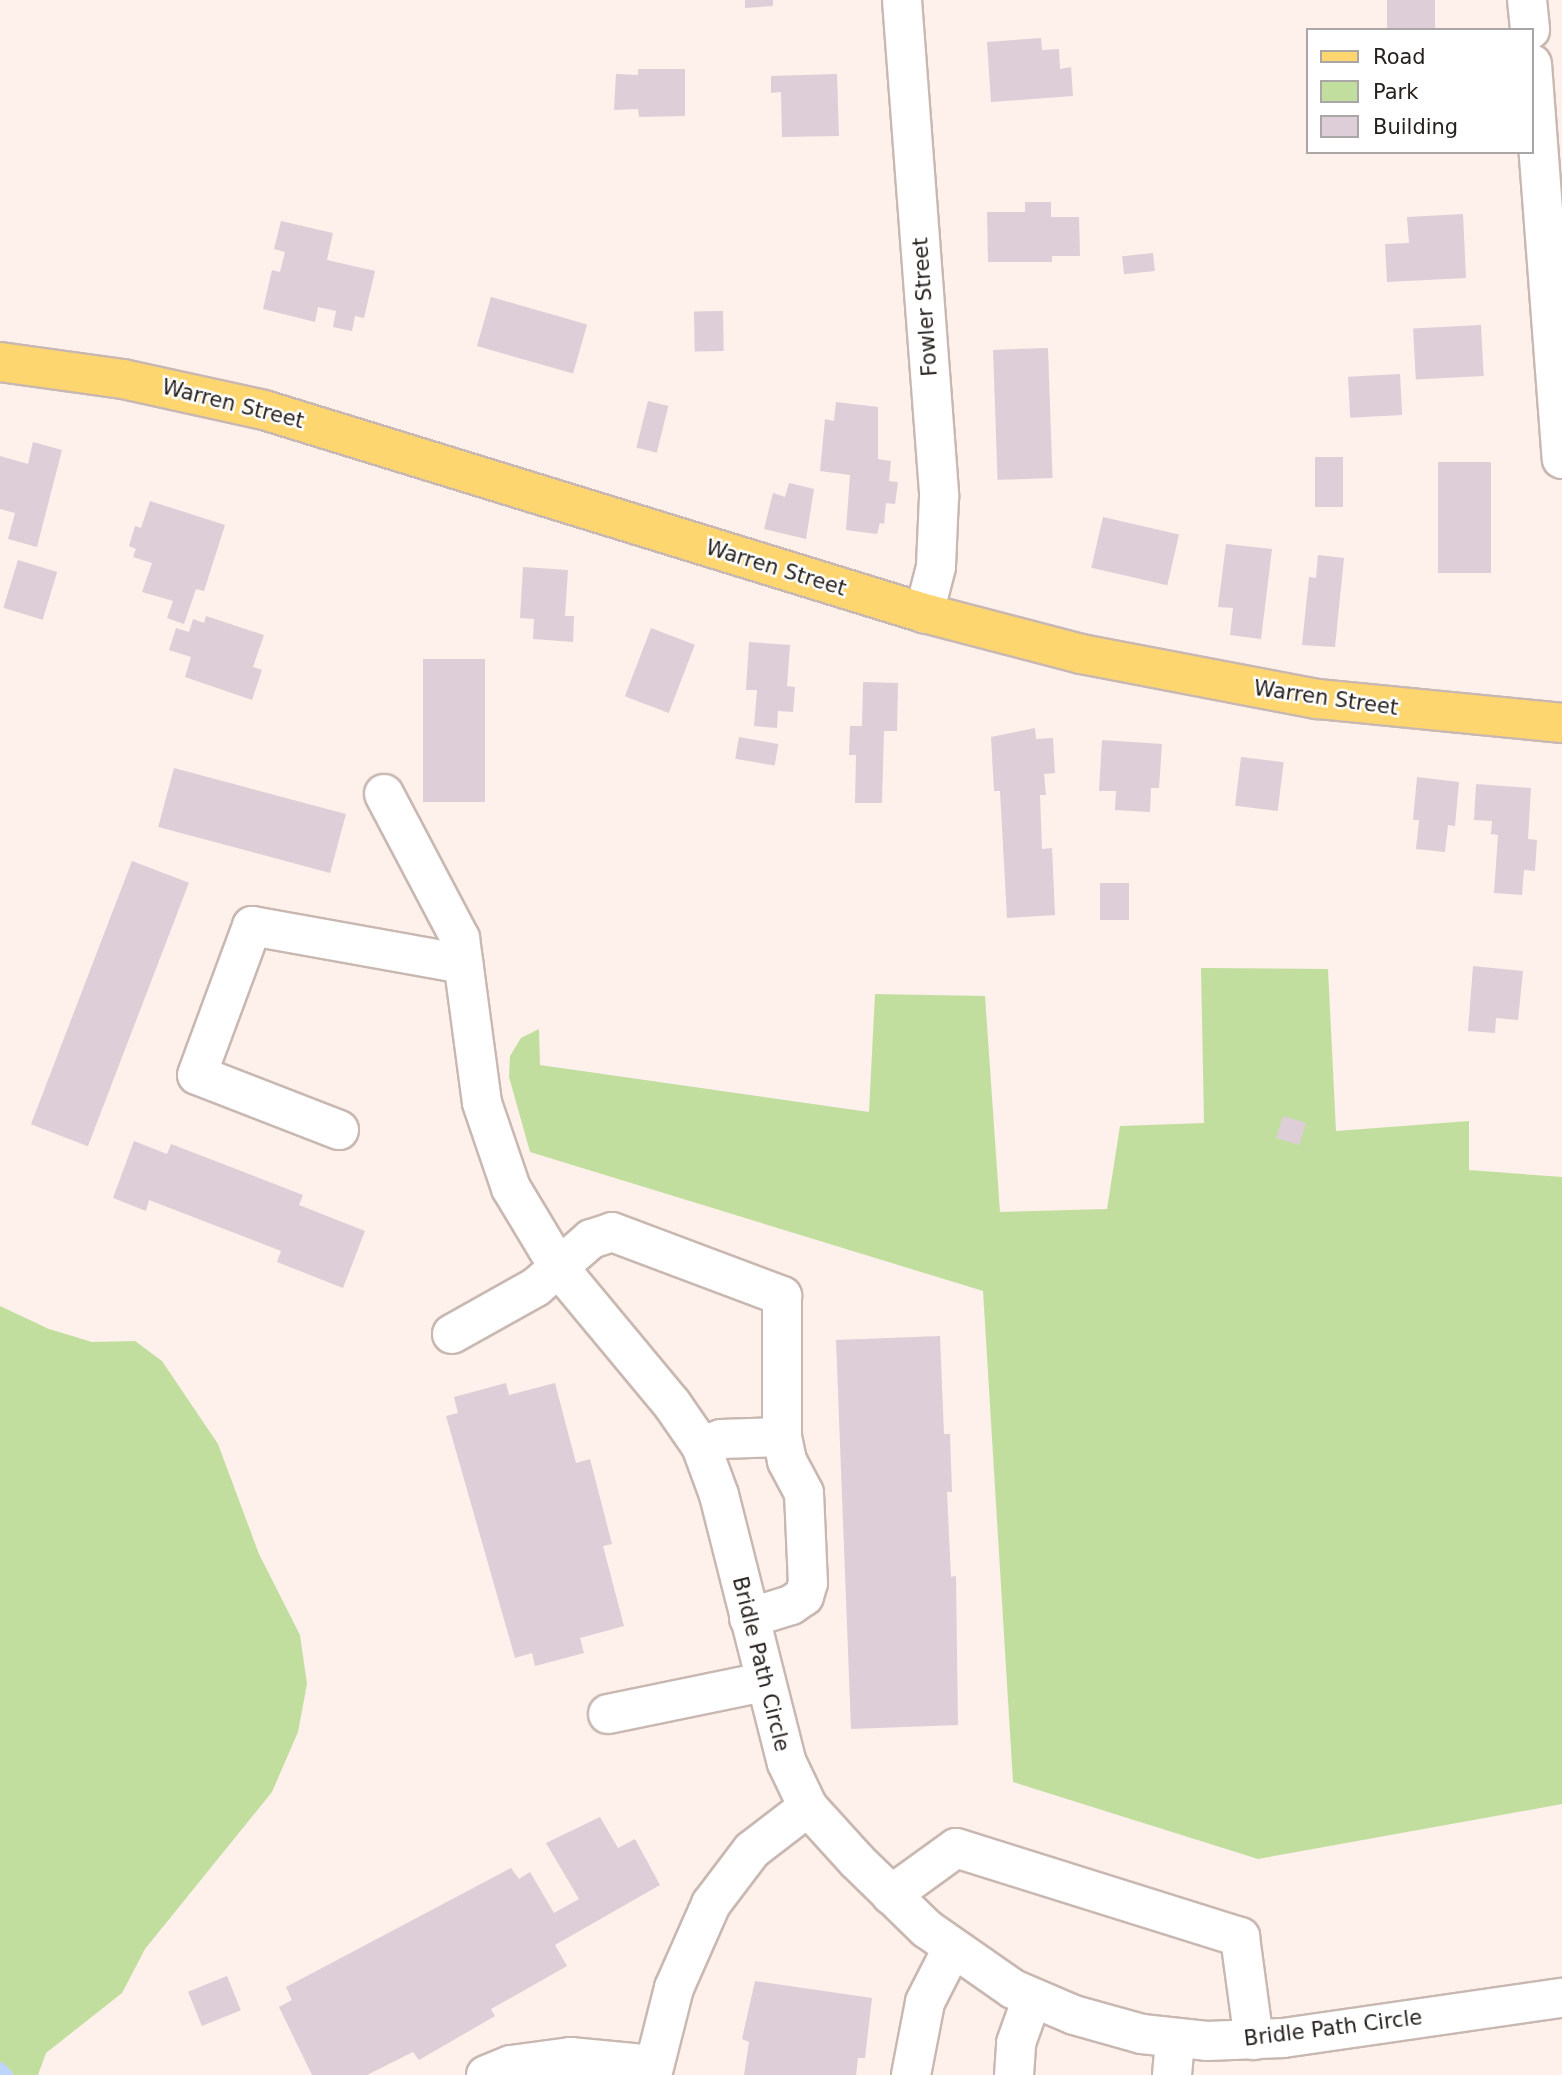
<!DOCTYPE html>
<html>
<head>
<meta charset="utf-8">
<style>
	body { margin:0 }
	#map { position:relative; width:1562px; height:2075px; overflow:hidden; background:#fef0eb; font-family:"DejaVu Sans",sans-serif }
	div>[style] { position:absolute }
	.green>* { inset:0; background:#c2de9f }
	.stream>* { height:12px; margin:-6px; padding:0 6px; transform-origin:6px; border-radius:6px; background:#bfd6fc }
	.building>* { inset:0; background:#deced8; transform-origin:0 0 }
	.roads { filter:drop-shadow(2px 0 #c9b8b2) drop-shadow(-2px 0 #c9b8b2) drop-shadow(0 2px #c9b8b2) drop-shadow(0 -2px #c9b8b2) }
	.minor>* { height:38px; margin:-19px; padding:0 19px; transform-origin:19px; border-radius:19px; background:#fff }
	.major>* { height:38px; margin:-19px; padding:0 19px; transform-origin:19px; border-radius:19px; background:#fed66f }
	span { translate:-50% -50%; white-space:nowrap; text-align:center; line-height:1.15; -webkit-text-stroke:5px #fff; paint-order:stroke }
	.street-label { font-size:21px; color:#27211e }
	.legend { position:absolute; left:1306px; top:28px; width:228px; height:126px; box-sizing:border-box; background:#fff; border:2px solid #a9a6a5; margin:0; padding:9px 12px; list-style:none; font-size:21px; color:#27211e }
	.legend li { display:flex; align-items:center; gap:14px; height:35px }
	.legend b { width:35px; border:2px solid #a9a6a5 }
</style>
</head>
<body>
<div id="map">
	<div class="green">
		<div style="clip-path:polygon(1201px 968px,1328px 969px,1336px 1131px,1469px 1121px,1469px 1170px,1562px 1177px,1562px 1804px,1258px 1859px,1013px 1782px,983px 1291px,530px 1152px,509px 1077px,510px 1056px,521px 1038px,539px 1029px,540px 1065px,869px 1112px,875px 994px,985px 996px,1000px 1212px,1107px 1209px,1120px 1126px,1204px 1123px)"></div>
		<div style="clip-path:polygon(0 1306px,49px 1329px,92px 1342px,135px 1341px,162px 1361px,218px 1444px,259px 1554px,300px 1635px,307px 1684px,298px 1732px,272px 1792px,145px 1949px,122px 1993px,46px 2053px,38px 2075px,0 2075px)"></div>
	</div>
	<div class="stream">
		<div style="left:0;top:2068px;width:10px;rotate:45deg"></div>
	</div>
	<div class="building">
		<div style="clip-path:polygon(745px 0,773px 0,773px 6px,745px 8px)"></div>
		<div style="left:1387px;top:0;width:48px;height:30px"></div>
		<div style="clip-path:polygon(1041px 38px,1042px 50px,1059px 49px,1060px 69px,1071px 67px,1073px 96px,991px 102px,987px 42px)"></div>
		<div style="clip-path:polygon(638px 69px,685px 69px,685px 116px,639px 117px,638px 109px,614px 110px,616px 74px,638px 75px)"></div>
		<div style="clip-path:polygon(837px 74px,839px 136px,782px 137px,781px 92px,771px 93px,771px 76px)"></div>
		<div style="clip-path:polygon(1025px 202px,1051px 202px,1051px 217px,1079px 217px,1080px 256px,1052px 256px,1052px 262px,988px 262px,987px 212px,1025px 212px)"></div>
		<div style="clip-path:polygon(1463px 214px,1466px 278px,1387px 282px,1385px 244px,1409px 243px,1407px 217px)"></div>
		<div style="clip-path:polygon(281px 221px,333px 233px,327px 260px,375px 271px,364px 318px,355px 316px,352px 331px,333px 327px,336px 311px,318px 307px,315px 322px,263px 309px,272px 270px,280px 272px,285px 252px,274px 249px)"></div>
		<div style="left:1153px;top:253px;width:18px;height:31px;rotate:84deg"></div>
		<div style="left:491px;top:297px;width:100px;height:51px;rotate:16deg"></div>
		<div style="left:723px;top:311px;width:40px;height:29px;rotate:89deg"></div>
		<div style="left:1481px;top:325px;width:51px;height:68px;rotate:87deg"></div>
		<div style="left:1048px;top:348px;width:130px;height:55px;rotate:88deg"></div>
		<div style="left:1400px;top:374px;width:41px;height:52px;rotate:87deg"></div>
		<div style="left:648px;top:401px;width:21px;height:48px;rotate:14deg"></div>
		<div style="clip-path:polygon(836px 402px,878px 407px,878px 459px,891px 461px,889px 481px,898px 482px,895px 504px,886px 503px,884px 524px,880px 523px,877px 534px,846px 530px,850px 475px,820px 471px,825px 419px,834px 421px)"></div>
		<div style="clip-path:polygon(33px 442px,62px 450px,37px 547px,8px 539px,15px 513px,0 509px,0 456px,28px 464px)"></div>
		<div style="left:1315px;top:457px;width:28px;height:50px"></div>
		<div style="left:1438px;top:462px;width:53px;height:111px"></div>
		<div style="clip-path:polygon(789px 483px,814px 489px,806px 539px,764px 529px,773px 493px,785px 497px)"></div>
		<div style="clip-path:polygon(150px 501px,225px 525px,204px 591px,196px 589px,184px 624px,167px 618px,173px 601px,142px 592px,152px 563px,133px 557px,136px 549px,129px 546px,135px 526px,141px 528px)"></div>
		<div style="left:1103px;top:517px;width:78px;height:52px;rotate:13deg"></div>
		<div style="clip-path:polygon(1226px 544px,1272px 549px,1261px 639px,1230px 635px,1233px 608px,1218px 607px)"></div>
		<div style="clip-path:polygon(1318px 555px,1344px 558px,1335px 647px,1302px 645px,1309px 577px,1316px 578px)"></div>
		<div style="left:18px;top:560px;width:41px;height:50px;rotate:17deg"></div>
		<div style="clip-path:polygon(523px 567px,568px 570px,565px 616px,574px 616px,573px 642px,533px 639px,534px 619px,520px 618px)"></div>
		<div style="clip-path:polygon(206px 616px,264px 635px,253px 667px,262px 670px,252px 700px,185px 677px,191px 657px,169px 650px,176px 628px,189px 632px,193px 619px,204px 623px)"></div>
		<div style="left:651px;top:628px;width:47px;height:73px;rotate:21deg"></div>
		<div style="clip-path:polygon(749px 642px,790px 645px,787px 686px,795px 687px,793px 712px,778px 711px,777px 728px,754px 726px,757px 690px,746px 690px)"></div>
		<div style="left:423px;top:659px;width:62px;height:143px"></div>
		<div style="clip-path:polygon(863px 682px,898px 683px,897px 731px,884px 731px,882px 803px,855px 803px,856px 755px,849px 755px,850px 726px,862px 726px)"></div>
		<div style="clip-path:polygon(1035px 728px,1036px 739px,1053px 738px,1055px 773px,1044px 774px,1046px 795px,1040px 795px,1042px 849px,1052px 848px,1055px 915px,1007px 918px,1000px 791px,994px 791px,991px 737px)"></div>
		<div style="left:739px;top:737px;width:40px;height:22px;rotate:10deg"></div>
		<div style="clip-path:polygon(1102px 740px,1162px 744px,1159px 788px,1151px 788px,1150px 812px,1115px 810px,1116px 791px,1099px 791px)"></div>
		<div style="left:1241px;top:757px;width:43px;height:49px;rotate:7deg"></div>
		<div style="left:174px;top:768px;width:178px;height:61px;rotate:15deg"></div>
		<div style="clip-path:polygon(1417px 777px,1459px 782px,1455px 826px,1448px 825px,1445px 852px,1416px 849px,1419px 820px,1413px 820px)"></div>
		<div style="clip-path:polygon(1476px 784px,1531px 788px,1528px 839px,1537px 840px,1535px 871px,1524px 870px,1522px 895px,1494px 893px,1498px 835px,1491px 834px,1492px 821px,1474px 820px)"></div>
		<div style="left:132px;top:861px;width:61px;height:282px;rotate:21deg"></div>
		<div style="left:1100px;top:883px;width:29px;height:37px"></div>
		<div style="clip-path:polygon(1473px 966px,1523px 971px,1518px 1020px,1496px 1018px,1495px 1033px,1468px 1031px)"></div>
		<div style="left:1283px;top:1116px;width:24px;height:23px;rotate:17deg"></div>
		<div style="clip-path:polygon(134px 1141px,167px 1154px,171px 1144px,303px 1195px,299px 1205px,365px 1231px,343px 1288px,277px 1262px,281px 1251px,149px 1200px,146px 1211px,113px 1198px)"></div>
		<div style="clip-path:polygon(940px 1336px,944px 1434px,950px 1434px,952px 1492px,947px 1492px,951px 1577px,956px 1576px,958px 1725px,851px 1729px,836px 1340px)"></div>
		<div style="clip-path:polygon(506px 1383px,509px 1395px,555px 1383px,576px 1463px,590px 1459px,612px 1544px,603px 1546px,624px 1626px,580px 1638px,584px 1653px,535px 1666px,532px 1653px,515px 1658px,446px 1416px,458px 1413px,454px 1397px)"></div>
		<div style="clip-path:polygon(600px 1817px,618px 1848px,635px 1839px,660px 1885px,555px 1945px,567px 1966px,491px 2009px,495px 2016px,419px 2060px,413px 2052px,367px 2075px,312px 2075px,279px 2007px,292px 2000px,286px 1987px,511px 1868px,519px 1879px,530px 1872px,554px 1913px,579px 1899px,546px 1843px)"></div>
		<div style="left:227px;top:1976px;width:37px;height:42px;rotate:68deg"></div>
		<div style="clip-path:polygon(755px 1981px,872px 1998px,865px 2058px,858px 2058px,856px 2075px,744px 2075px,749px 2042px,742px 2039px)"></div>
	</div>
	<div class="roads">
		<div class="minor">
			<div style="left:902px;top:0;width:498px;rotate:85.7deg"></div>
			<div style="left:939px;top:497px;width:70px;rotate:92.5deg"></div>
			<div style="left:936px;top:567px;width:48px;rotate:104.6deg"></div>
			<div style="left:1527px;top:0;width:30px;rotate:84deg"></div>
			<div style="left:1532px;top:64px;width:396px;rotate:85.7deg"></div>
			<div style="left:384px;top:794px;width:163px;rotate:62.2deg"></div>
			<div style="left:460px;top:938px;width:166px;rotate:82.4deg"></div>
			<div style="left:482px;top:1103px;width:90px;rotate:71.2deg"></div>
			<div style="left:511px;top:1188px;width:93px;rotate:59deg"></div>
			<div style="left:559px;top:1268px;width:177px;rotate:50.3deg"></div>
			<div style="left:672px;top:1404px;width:51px;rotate:55.4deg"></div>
			<div style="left:701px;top:1446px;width:52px;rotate:69.8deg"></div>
			<div style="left:719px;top:1495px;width:276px;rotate:75.8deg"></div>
			<div style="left:787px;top:1763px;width:49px;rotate:64.5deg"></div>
			<div style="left:808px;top:1807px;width:73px;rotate:47.8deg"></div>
			<div style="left:857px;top:1861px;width:98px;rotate:44.2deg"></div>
			<div style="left:927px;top:1929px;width:105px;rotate:34.9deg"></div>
			<div style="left:1013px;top:1989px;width:66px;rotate:23.1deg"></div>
			<div style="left:1074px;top:2015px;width:71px;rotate:15.6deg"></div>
			<div style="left:1142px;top:2034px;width:65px;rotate:6.1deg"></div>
			<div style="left:1207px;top:2041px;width:76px;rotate:-2.3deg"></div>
			<div style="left:1283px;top:2038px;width:282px;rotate:-8.2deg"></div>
			<div style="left:339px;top:1130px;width:152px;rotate:-158.8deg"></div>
			<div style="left:197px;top:1075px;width:159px;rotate:-69.7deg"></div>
			<div style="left:252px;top:926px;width:215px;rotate:10.2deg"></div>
			<div style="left:452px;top:1334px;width:96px;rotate:-29.2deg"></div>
			<div style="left:536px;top:1287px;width:73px;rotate:-41.1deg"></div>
			<div style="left:591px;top:1239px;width:22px;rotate:-18deg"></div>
			<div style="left:612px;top:1232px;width:182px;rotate:20.6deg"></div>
			<div style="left:782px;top:1296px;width:141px;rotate:90deg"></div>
			<div style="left:782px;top:1437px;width:25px;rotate:78deg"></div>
			<div style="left:787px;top:1461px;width:36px;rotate:62deg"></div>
			<div style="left:804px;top:1493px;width:90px;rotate:87.5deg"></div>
			<div style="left:808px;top:1583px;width:14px;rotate:107deg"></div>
			<div style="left:804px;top:1596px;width:16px;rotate:145deg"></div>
			<div style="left:791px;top:1605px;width:44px;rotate:162.8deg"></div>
			<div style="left:701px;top:1446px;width:21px;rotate:-19deg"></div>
			<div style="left:721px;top:1439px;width:61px;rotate:-1.9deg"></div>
			<div style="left:608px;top:1714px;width:159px;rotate:-11.6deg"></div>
			<div style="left:891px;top:1895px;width:80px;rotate:-35.9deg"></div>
			<div style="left:956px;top:1848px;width:298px;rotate:17.4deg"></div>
			<div style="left:1240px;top:1937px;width:104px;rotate:82.3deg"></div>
			<div style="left:486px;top:2075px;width:27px;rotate:-22deg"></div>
			<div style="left:511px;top:2065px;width:60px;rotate:-7.7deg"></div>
			<div style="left:570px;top:2057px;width:84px;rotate:5.4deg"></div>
			<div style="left:652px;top:2075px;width:90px;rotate:-75.8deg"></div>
			<div style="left:674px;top:1988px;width:92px;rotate:-66.2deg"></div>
			<div style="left:711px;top:1904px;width:68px;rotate:-52.8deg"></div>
			<div style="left:752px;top:1850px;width:71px;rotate:-37.5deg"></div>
			<div style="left:911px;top:2075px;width:74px;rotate:-79.1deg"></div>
			<div style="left:925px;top:2002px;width:59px;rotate:-63deg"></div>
			<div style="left:1014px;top:2075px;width:32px;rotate:-86deg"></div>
			<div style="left:1016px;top:2043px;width:48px;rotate:-70.4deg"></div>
			<div style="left:1172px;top:2075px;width:36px;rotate:-85deg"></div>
		</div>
		<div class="major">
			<div style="left:0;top:362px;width:124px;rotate:7.9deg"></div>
			<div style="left:123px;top:379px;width:144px;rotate:12.4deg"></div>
			<div style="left:264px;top:410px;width:691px;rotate:17.1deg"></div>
			<div style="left:924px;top:613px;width:162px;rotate:14.6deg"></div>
			<div style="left:1081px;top:654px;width:241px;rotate:10.8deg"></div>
			<div style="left:1318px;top:699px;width:245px;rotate:5.6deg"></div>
		</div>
	</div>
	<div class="street-label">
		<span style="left:925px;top:307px;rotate:-94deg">Fowler Street</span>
		<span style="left:233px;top:404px;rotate:14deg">Warren Street</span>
		<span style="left:776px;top:568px;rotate:17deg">Warren Street</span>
		<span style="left:1326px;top:698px;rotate:8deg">Warren Street</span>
		<span style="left:761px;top:1664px;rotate:76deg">Bridle Path Circle</span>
		<span style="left:1333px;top:2028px;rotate:-7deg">Bridle Path Circle</span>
	</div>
	<ul class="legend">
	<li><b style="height:9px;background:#fed66f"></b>Road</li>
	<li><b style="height:19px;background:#c2de9f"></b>Park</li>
	<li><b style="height:19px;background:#deced8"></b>Building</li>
	</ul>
</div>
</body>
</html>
